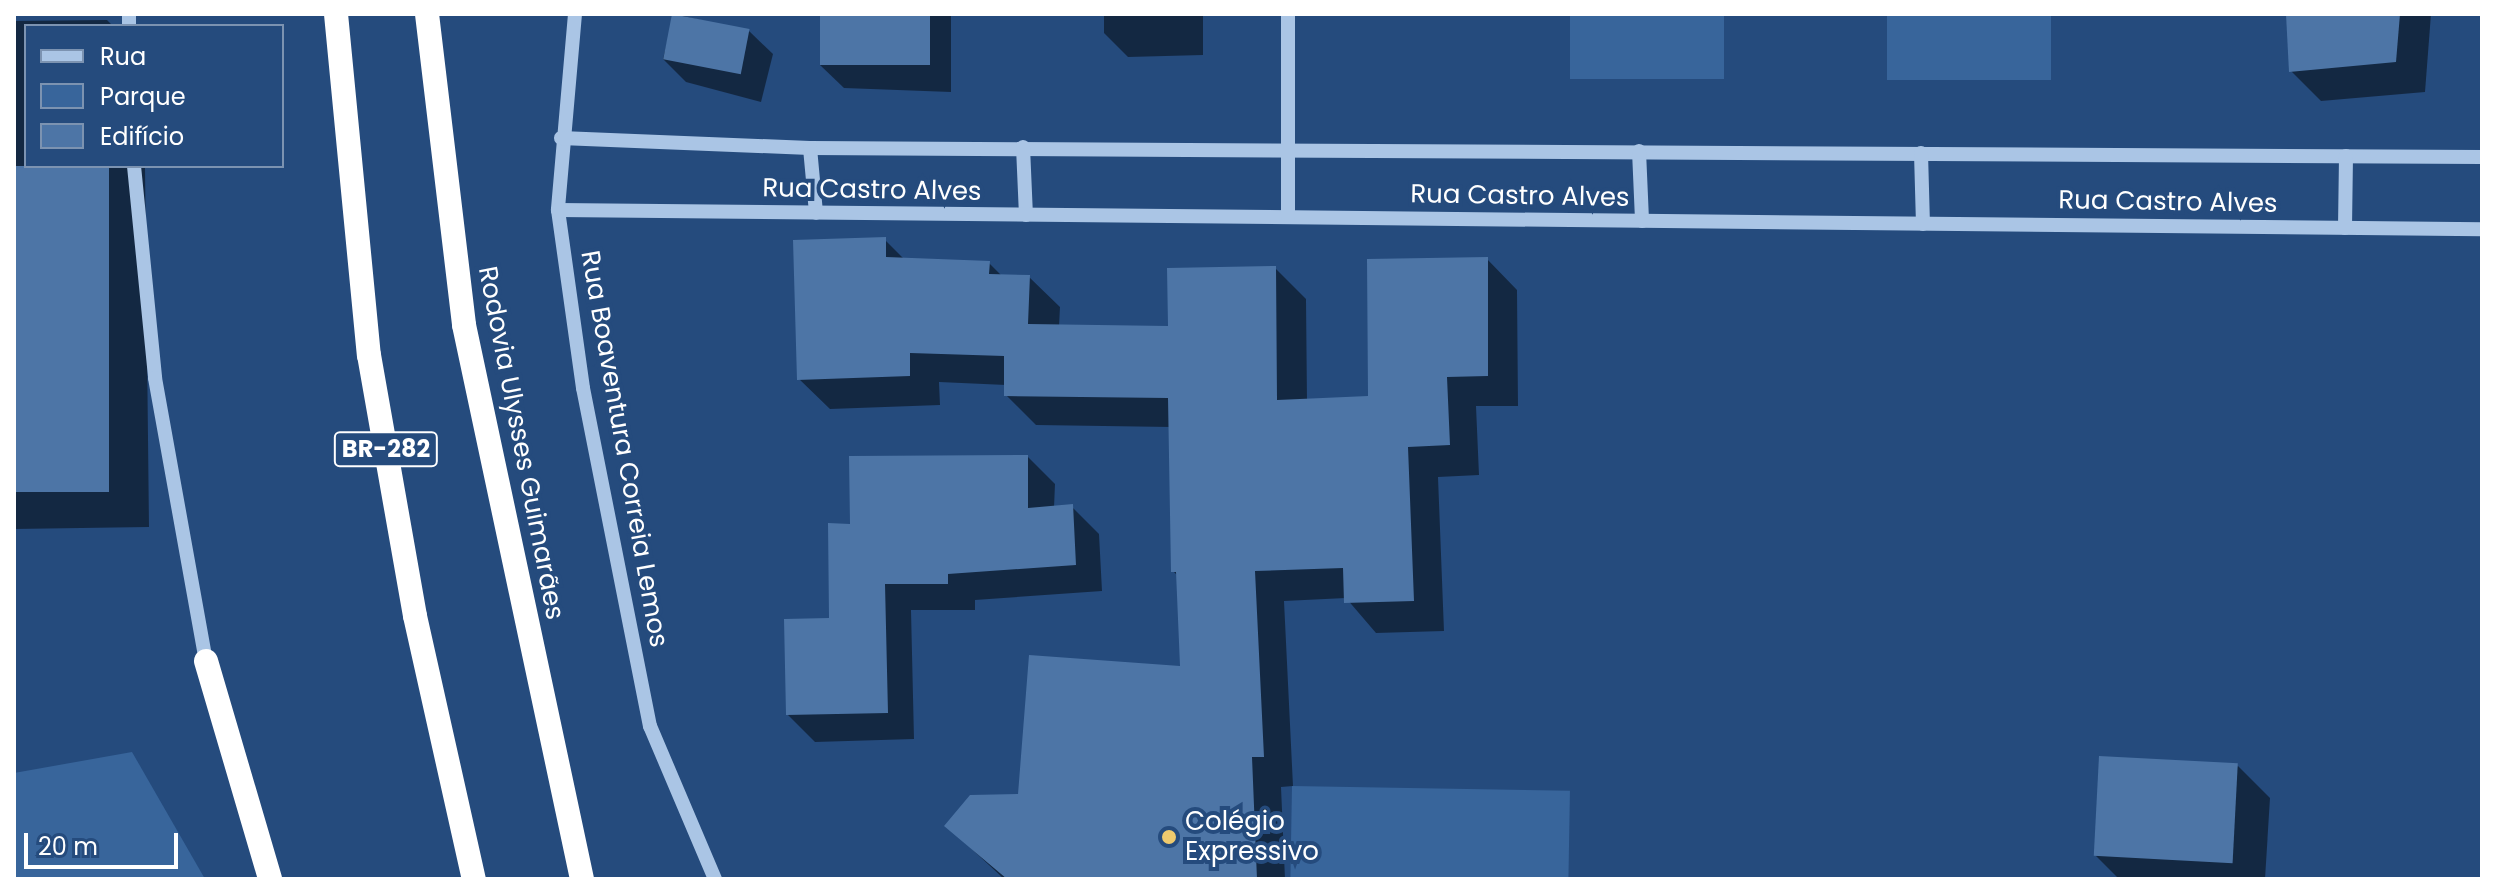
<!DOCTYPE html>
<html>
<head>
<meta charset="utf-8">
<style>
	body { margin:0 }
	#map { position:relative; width:2496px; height:893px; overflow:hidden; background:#254b7d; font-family:Poppins,sans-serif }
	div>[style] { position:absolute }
	.green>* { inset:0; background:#38659b; transform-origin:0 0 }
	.shadow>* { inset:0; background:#0007 }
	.building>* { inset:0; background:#4d75a6; transform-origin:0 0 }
	.minor>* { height:14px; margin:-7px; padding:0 7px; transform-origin:7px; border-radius:7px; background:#aac5e5 }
	.highway>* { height:24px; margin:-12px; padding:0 12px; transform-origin:12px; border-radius:12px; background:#fff }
	.dots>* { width:22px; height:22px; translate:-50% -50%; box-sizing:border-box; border:4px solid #254b7d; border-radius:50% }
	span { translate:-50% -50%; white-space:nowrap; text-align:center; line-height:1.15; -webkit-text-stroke:8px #254b7d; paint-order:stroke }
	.shield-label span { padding:2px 6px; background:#254b7d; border:2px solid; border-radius:6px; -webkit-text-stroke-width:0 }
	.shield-label { font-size:24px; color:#fff; font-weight:700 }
	.street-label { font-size:26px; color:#fff }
	.poi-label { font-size:26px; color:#fff }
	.left { translate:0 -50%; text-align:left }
	.frame { position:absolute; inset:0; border:16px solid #fff; pointer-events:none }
	.legend { position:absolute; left:24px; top:24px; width:260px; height:144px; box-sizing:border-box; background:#254b7d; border:2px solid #7c93b1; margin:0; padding:10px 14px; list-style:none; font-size:24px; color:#fff }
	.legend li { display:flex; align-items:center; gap:16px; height:40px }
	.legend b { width:40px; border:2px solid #7c93b1 }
	.scale { position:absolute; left:24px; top:833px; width:154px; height:36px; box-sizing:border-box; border:4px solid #fff; border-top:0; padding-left:10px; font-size:24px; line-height:28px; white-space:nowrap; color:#fff; -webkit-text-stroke:6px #254b7d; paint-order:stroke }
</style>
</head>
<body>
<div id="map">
	<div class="green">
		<div style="left:1570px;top:14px;width:154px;height:65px"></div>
		<div style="left:1887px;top:14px;width:164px;height:66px"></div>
		<div style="clip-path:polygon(132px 752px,205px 879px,14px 879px,14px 773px)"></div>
		<div style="left:1292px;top:786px;width:278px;height:93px;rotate:1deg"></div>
	</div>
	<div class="shadow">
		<div style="clip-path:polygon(674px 14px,749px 31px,773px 54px,761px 102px,686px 82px,663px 59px)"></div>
		<div style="clip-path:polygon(822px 14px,951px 14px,951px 92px,844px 88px,820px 65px)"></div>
		<div style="clip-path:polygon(1104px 14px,1203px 14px,1203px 55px,1128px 57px,1104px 33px)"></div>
		<div style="clip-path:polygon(2288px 14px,2431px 14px,2425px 92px,2321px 101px,2291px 71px)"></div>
		<div style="clip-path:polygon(107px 20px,113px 26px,26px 26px,26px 166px,145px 166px,149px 527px,14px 529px,14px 21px)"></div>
		<div style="clip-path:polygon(885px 240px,905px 260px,989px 263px,1002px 276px,1029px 277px,1060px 307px,1059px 327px,1170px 328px,1275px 268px,1306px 299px,1307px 401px,1370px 398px,1487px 259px,1517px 290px,1518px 406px,1476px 406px,1479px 475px,1438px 477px,1444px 631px,1376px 633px,1346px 598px,1284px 601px,1293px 786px,1281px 787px,1285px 879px,1004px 879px,947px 826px,1020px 796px,1182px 669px,1178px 576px,1173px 571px,1171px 427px,1036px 425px,1006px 395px,1006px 385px,939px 382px,940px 405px,830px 409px,799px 379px)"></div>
		<div style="clip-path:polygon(1028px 457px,1055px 484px,1054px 508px,1072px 507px,1099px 534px,1102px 591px,975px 600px,975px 610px,911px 610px,914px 739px,815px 742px,788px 715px,831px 620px,852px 526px)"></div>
		<div style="clip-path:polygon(2238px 766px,2270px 798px,2265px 879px,2119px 879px,2096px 856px)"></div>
	</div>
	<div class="building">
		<div style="left:672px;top:14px;width:79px;height:46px;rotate:11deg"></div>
		<div style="left:820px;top:14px;width:110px;height:51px"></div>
		<div style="clip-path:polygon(2286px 14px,2400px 14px,2396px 62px,2289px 72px)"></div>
		<div style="left:14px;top:166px;width:95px;height:326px"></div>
		<div style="clip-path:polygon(886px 237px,886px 257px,990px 261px,989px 274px,1030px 275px,1028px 324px,1168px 326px,1167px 268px,1276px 266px,1277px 400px,1368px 396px,1367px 259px,1488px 257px,1488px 376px,1447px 377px,1450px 445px,1408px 447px,1414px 601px,1344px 603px,1343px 568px,1255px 571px,1264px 757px,1252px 757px,1257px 879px,1007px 879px,944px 826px,970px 795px,1018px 794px,1029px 655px,1180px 666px,1176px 572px,1171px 572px,1168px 398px,1004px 396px,1004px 356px,910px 353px,910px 376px,797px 380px,793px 240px)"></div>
		<div style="clip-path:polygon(1028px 455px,1028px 508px,1073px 504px,1076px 565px,948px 574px,948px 584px,885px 584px,888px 713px,786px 715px,784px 619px,829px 618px,828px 523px,850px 524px,849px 456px)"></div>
		<div style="left:2099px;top:756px;width:139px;height:100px;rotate:3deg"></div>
	</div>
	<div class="minor">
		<div style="left:129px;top:14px;width:12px;rotate:90deg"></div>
		<div style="left:575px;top:14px;width:197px;rotate:95deg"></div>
		<div style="left:558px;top:210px;width:180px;rotate:82deg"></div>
		<div style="left:583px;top:388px;width:345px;rotate:78.8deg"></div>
		<div style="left:650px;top:726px;width:166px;rotate:67deg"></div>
		<div style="left:561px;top:138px;width:249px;rotate:2.3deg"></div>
		<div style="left:810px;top:148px;width:1672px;rotate:0.31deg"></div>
		<div style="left:1023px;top:147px;width:68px;rotate:87.5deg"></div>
		<div style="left:810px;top:148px;width:65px;rotate:84.7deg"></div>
		<div style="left:1639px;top:151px;width:70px;rotate:87.5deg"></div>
		<div style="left:1921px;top:153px;width:71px;rotate:88.4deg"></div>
		<div style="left:134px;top:166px;width:213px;rotate:84.3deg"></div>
		<div style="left:155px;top:378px;width:288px;rotate:79.8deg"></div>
		<div style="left:558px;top:210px;width:1924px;rotate:0.57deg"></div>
		<div style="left:1288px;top:217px;width:203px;rotate:-90deg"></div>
		<div style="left:2345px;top:228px;width:72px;rotate:-89.2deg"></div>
	</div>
	<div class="highway">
		<div style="left:336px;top:14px;width:343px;rotate:84.5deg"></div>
		<div style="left:369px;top:355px;width:265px;rotate:80deg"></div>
		<div style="left:415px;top:616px;width:270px;rotate:77.4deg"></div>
		<div style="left:427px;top:14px;width:313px;rotate:83.2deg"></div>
		<div style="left:464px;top:325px;width:566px;rotate:77.98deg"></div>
		<div style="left:206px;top:661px;width:227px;rotate:73.6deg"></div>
	</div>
	<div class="dots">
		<div style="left:1169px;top:837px;background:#efca6e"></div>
	</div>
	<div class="shield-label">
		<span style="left:386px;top:449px">BR-282</span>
	</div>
	<div class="street-label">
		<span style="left:872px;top:190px;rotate:1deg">Rua Castro Alves</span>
		<span style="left:1520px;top:196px;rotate:1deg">Rua Castro Alves</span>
		<span style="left:2168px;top:202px;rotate:1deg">Rua Castro Alves</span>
		<span style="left:521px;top:443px;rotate:79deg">Rodovia Ulysses Guimarães</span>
		<span style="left:624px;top:449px;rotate:80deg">Rua Boaventura Correia Lemos</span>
	</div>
	<div class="poi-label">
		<span class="left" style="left:1185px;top:837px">Colégio<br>Expressivo</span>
	</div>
	<div class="frame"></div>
	<ul class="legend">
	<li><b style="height:10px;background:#aac5e5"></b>Rua</li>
	<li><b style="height:22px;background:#38659b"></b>Parque</li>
	<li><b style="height:22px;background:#4d75a6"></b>Edifício</li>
	</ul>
	<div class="scale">20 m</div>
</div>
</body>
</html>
